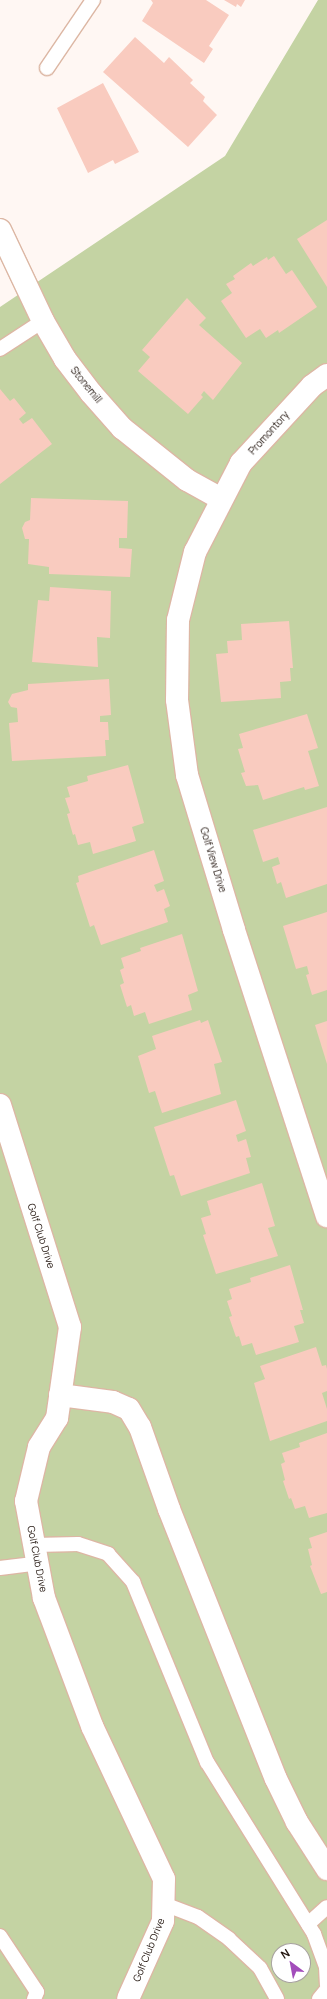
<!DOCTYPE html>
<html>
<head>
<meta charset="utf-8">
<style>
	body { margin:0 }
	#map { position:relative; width:327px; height:1999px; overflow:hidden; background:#fff7f3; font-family:Manrope,sans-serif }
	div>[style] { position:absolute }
	.green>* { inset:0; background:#c4d3a3 }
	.building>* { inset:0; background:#f9cbbf }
	.roads { filter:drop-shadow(1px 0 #dcb7a4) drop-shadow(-1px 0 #dcb7a4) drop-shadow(0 1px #dcb7a4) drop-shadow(0 -1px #dcb7a4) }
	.lane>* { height:14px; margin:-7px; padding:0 7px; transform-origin:7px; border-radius:7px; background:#fff }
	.street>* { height:22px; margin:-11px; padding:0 11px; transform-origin:11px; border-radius:11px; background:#fff }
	span { translate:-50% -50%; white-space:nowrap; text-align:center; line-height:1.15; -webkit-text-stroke:4px #fff; paint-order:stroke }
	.street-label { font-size:10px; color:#22150e }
	.north { position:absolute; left:271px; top:1943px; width:40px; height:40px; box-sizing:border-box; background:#fff; border:1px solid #a7a19f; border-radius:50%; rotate:328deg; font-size:11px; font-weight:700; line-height:16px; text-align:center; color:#22150e }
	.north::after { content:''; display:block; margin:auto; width:14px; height:18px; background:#a34dbb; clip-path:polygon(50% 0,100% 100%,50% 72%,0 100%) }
</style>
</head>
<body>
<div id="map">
	<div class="green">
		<div style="clip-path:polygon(evenodd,318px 0,327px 0,327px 1999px,0 1999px,0 307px,225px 156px,318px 0,279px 1951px,303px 1951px,303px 1975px,279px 1975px,279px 1951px)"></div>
	</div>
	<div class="building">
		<div style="clip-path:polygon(151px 0,206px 0,229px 15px,209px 46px,213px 49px,204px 63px,142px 21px,153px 3px)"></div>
		<div style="clip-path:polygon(224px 0,245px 0,241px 7px,237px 4px,236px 7px)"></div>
		<div style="clip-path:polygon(135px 37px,164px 63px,169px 57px,193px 80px,190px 83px,205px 97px,203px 101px,217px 115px,188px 147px,103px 72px)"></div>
		<div style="clip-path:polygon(103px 83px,139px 152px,115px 164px,113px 160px,88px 173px,57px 108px)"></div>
		<div style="clip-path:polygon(327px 220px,327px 287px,297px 239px)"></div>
		<div style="clip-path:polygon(274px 256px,286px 274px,292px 270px,317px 307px,279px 333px,278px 330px,266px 338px,260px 329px,246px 338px,221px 301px,232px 293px,226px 284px,235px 279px,233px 276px,251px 263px,253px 266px,267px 257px,268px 260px)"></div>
		<div style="clip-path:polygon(187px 298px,206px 318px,199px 325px,242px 363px,213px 400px,204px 391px,201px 395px,203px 397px,188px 414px,138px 371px,150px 357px,142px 350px)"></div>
		<div style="clip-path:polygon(0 389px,10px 401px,14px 398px,26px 413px,19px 419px,23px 424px,32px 418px,52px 444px,0 484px)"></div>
		<div style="clip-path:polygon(31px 498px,128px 501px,127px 538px,119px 538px,119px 548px,132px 549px,130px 577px,49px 574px,49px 567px,28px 564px,29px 539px,25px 539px,22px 528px,25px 522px,30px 520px)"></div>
		<div style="clip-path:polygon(50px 587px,111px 591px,110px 638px,97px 637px,98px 667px,32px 662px,38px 600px,49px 601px)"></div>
		<div style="clip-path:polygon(289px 621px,293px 668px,290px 668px,291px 681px,280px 682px,281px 698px,221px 702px,216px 654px,228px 653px,227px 641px,242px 640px,241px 624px)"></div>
		<div style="clip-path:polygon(109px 679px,111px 715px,100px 716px,100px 722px,108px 722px,109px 740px,105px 740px,106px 756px,12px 761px,9px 723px,18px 722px,17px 708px,11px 707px,8px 702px,12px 694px,28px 690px,28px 684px)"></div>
		<div style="clip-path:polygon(307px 714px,318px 748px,308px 751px,319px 786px,305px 790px,304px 787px,263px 800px,258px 785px,246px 786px,241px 773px,245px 772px,238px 749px,243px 748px,239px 734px)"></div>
		<div style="clip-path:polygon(128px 765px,144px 823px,132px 827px,136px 841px,93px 854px,90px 842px,78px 845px,75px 834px,73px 835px,67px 814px,70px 813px,65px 798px,70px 797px,67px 787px,88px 781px,87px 776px)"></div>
		<div style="clip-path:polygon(327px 807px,327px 884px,286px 898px,281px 882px,277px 884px,272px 867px,280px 864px,278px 857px,263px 862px,253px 830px)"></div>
		<div style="clip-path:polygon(154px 850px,164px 881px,154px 885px,157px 892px,164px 889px,170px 906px,164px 909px,168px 922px,101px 945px,94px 925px,90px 927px,76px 883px,79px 882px,78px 876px)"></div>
		<div style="clip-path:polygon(327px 912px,327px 990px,312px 995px,306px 975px,309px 974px,307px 966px,296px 969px,283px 926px)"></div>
		<div style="clip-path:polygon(182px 934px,198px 991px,188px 995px,192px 1010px,149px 1024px,145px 1012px,134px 1016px,131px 1005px,127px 1007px,120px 985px,124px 983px,120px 970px,124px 968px,121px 958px,141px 951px,140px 948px)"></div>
		<div style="clip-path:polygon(200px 1020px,201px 1023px,208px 1020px,222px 1062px,214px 1064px,221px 1094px,162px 1113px,155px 1091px,149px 1093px,138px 1056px,156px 1049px,152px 1036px)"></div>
		<div style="clip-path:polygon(327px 1021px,327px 1064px,315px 1025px)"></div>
		<div style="clip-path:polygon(236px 1100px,246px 1131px,236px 1135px,238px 1142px,246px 1139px,251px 1157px,246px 1158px,250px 1173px,181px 1196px,174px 1175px,170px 1176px,154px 1127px)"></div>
		<div style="clip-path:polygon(262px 1183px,275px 1226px,268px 1228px,278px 1256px,216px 1274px,203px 1235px,206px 1234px,201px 1218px,211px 1215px,207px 1201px)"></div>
		<div style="clip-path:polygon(290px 1265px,303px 1310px,300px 1310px,304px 1323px,294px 1326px,299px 1342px,256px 1355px,252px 1343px,242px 1346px,239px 1336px,236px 1337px,229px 1317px,232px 1316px,227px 1301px,232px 1299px,229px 1289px,251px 1282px,250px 1278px)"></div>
		<div style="clip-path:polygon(316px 1347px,322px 1366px,326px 1365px,327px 1369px,327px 1391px,322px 1393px,327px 1409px,327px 1421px,270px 1441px,254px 1383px,265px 1379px,260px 1366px)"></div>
		<div style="clip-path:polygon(327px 1433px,327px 1513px,309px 1518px,305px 1506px,295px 1509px,291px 1498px,289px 1499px,283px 1481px,285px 1480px,281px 1464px,285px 1462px,282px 1453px,300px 1447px,299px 1443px)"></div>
		<div style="clip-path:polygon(327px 1532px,327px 1592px,321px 1594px,310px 1566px,312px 1565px,308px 1549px,312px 1548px,309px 1538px)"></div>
	</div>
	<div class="roads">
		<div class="lane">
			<div style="left:47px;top:68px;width:82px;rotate:-55.9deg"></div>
			<div style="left:0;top:349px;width:51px;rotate:-33.1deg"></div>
			<div style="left:35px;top:1545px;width:43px;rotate:-1.3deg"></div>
			<div style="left:78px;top:1544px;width:32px;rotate:18deg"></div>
			<div style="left:108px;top:1554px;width:38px;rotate:48deg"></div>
			<div style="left:133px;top:1582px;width:195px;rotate:67.7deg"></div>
			<div style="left:207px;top:1762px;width:203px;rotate:58.1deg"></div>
			<div style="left:314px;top:1934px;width:35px;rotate:70deg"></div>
			<div style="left:326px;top:1967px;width:18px;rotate:87deg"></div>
			<div style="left:0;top:1568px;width:38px;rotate:-7deg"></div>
			<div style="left:164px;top:1904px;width:36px;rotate:21deg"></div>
			<div style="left:198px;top:1917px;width:38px;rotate:35deg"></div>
			<div style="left:229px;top:1939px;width:42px;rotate:43.1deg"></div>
			<div style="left:260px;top:1968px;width:35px;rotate:61deg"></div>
			<div style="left:308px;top:1924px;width:25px;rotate:-42deg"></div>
			<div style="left:0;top:1936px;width:67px;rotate:56.5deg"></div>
			<div style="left:37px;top:1992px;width:8px;rotate:113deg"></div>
			<div style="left:319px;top:1999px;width:13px;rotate:-51deg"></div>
		</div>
		<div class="street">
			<div style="left:0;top:230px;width:101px;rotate:64.7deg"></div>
			<div style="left:43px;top:321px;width:44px;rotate:59.9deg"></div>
			<div style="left:65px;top:359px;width:43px;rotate:52.6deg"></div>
			<div style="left:91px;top:393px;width:47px;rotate:48.5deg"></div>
			<div style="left:122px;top:428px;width:83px;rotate:38.7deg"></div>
			<div style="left:187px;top:480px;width:39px;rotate:29deg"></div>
			<div style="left:327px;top:375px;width:19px;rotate:144deg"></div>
			<div style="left:312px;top:386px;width:105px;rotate:132.7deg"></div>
			<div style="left:241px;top:463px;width:100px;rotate:117.3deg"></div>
			<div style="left:195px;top:552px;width:70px;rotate:104deg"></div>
			<div style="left:178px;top:620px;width:80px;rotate:90.7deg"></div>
			<div style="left:177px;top:700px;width:76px;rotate:82.4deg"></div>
			<div style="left:187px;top:775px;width:162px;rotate:73.1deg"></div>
			<div style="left:234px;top:930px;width:301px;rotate:72deg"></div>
			<div style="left:0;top:1105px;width:233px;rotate:72.5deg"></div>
			<div style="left:70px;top:1327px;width:92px;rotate:98.1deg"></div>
			<div style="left:57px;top:1418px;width:34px;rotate:122deg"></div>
			<div style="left:39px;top:1447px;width:56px;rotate:103.5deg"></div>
			<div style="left:26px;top:1501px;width:99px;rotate:79.5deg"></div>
			<div style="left:44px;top:1598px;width:137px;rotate:69.4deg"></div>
			<div style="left:92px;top:1726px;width:169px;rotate:64.8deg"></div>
			<div style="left:164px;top:1879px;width:42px;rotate:91.4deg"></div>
			<div style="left:163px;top:1921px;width:85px;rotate:114.2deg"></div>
			<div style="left:60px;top:1395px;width:53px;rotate:7.5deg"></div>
			<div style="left:113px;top:1402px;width:17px;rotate:24deg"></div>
			<div style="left:129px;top:1409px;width:21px;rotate:59deg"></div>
			<div style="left:140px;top:1427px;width:87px;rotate:70.5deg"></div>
			<div style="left:169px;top:1509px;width:290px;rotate:68.4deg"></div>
			<div style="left:276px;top:1779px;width:48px;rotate:64deg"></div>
			<div style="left:297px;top:1822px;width:56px;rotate:57.4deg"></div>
		</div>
	</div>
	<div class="street-label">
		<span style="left:86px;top:385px;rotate:51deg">Stonemill</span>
		<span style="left:269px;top:433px;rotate:-48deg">Promontory</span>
		<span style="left:213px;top:860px;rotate:73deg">Golf View Drive</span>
		<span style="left:41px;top:1236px;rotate:72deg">Golf Club Drive</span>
		<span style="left:37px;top:1559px;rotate:79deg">Golf Club Drive</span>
		<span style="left:149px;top:1950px;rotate:-68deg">Golf Club Drive</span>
	</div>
	<div class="north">N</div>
</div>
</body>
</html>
